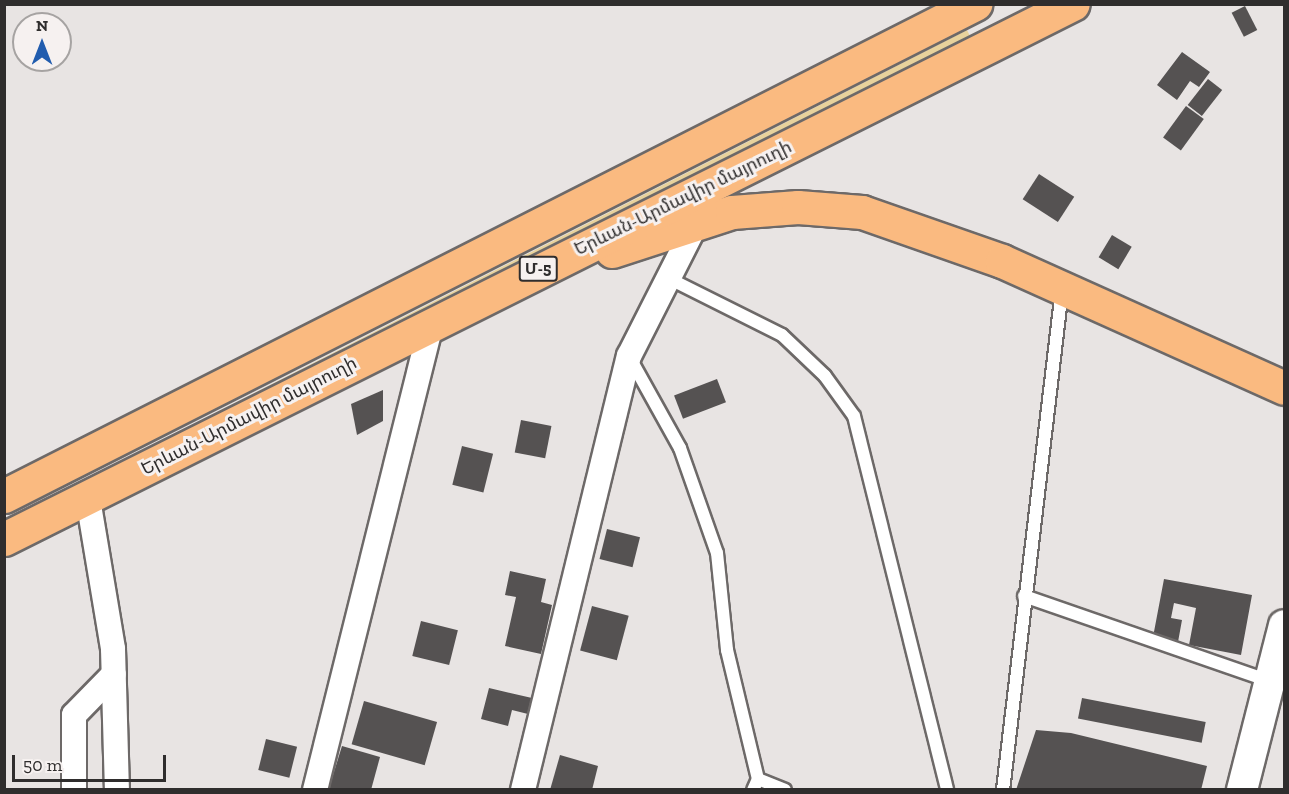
<!DOCTYPE html>
<html>
<head>
<meta charset="utf-8">
<style>
	body { margin:0 }
	#map { position:relative; width:1289px; height:794px; overflow:hidden; background:#e8e4e3; font-family:"Zilla Slab","Noto Sans Armenian",serif }
	div>[style] { position:absolute }
	.green>* { inset:0; background:#e8d29c; transform-origin:0 0 }
	.building>* { inset:0; background:#555252; transform-origin:0 0 }
	.roads { filter:drop-shadow(2px 0 #6d6968) drop-shadow(-2px 0 #6d6968) drop-shadow(0 2px #6d6968) drop-shadow(0 -2px #6d6968) }
	.service>* { height:12px; margin:-6px; padding:0 6px; transform-origin:6px; border-radius:6px; background:#fff }
	.minor>* { height:24px; margin:-12px; padding:0 12px; transform-origin:12px; border-radius:12px; background:#fff }
	.tertiary>* { height:30px; margin:-15px; padding:0 15px; transform-origin:15px; border-radius:15px; background:#fff }
	.trunk>* { height:33px; margin:-16.5px; padding:0 16.5px; transform-origin:16.5px; border-radius:16.5px; background:#faba80 }
	span { translate:-50% -50%; white-space:nowrap; text-align:center; line-height:1.15; -webkit-text-stroke:6px #f6f1f0; paint-order:stroke }
	.shield-label span { padding:2px 4px; background:#f6f1f0; border:2px solid; border-radius:4px; -webkit-text-stroke-width:0 }
	.shield-label { font-size:16px; color:#2f2d2d; font-weight:700 }
	.street-label { font-size:18px; color:#2f2d2d }
	.frame { position:absolute; inset:0; border:6px solid #2f2d2d; pointer-events:none }
	.north { position:absolute; left:12px; top:12px; width:60px; height:60px; box-sizing:border-box; background:#f6f1f0; border:2px solid #a6a3a2; border-radius:50%; rotate:0deg; font-size:16px; font-weight:700; line-height:24px; text-align:center; color:#2f2d2d }
	.north::after { content:''; display:block; margin:auto; width:21px; height:27px; background:#215cae; clip-path:polygon(50% 0,100% 100%,50% 72%,0 100%) }
	.scale { position:absolute; left:12px; top:755px; width:154px; height:27px; box-sizing:border-box; border:3px solid #2f2d2d; border-top:0; padding-left:8px; font-size:18px; line-height:21px; white-space:nowrap; color:#2f2d2d; -webkit-text-stroke:4px #f6f1f0; paint-order:stroke }
</style>
</head>
<body>
<div id="map">
	<div class="green">
		<div style="left:967px;top:30px;width:18px;height:1075px;rotate:63deg"></div>
	</div>
	<div class="building">
		<div style="left:1245px;top:6px;width:27px;height:15px;rotate:63deg"></div>
		<div style="clip-path:polygon(1182px 52px,1210px 72px,1199px 87px,1190px 81px,1177px 100px,1157px 85px)"></div>
		<div style="left:1208px;top:79px;width:18px;height:33px;rotate:38deg"></div>
		<div style="left:1186px;top:106px;width:22px;height:39px;rotate:36deg"></div>
		<div style="left:1039px;top:174px;width:42px;height:30px;rotate:33deg"></div>
		<div style="left:1112px;top:235px;width:23px;height:26px;rotate:31deg"></div>
		<div style="left:717px;top:379px;width:25px;height:46px;rotate:69deg"></div>
		<div style="clip-path:polygon(383px 390px,383px 421px,357px 435px,351px 404px)"></div>
		<div style="left:521px;top:420px;width:31px;height:33px;rotate:11deg"></div>
		<div style="left:462px;top:446px;width:32px;height:40px;rotate:14deg"></div>
		<div style="left:607px;top:529px;width:34px;height:31px;rotate:14deg"></div>
		<div style="clip-path:polygon(510px 571px,546px 579px,541px 602px,552px 605px,541px 654px,505px 646px,516px 597px,505px 595px)"></div>
		<div style="clip-path:polygon(1164px 579px,1252px 595px,1241px 655px,1189px 645px,1196px 608px,1174px 603px,1171px 618px,1182px 620px,1178px 642px,1153px 637px)"></div>
		<div style="left:592px;top:606px;width:38px;height:46px;rotate:15deg"></div>
		<div style="left:421px;top:621px;width:38px;height:36px;rotate:14deg"></div>
		<div style="clip-path:polygon(489px 688px,532px 698px,528px 714px,512px 710px,508px 726px,481px 719px)"></div>
		<div style="left:1082px;top:698px;width:126px;height:21px;rotate:11deg"></div>
		<div style="left:364px;top:701px;width:76px;height:45px;rotate:16deg"></div>
		<div style="clip-path:polygon(1036px 730px,1071px 733px,1207px 766px,1201px 790px,1016px 790px)"></div>
		<div style="left:266px;top:739px;width:32px;height:32px;rotate:14deg"></div>
		<div style="clip-path:polygon(342px 746px,380px 757px,371px 790px,329px 788px)"></div>
		<div style="clip-path:polygon(560px 755px,598px 766px,592px 790px,550px 790px)"></div>
	</div>
	<div class="roads">
		<div class="service">
			<div style="left:670px;top:279px;width:125px;rotate:26.6deg"></div>
			<div style="left:782px;top:335px;width:59px;rotate:43.6deg"></div>
			<div style="left:825px;top:376px;width:49px;rotate:54.1deg"></div>
			<div style="left:854px;top:416px;width:385px;rotate:76deg"></div>
			<div style="left:631px;top:360px;width:101px;rotate:60.9deg"></div>
			<div style="left:680px;top:448px;width:111px;rotate:70.6deg"></div>
			<div style="left:717px;top:553px;width:98px;rotate:84.1deg"></div>
			<div style="left:727px;top:650px;width:133px;rotate:76.5deg"></div>
			<div style="left:758px;top:779px;width:12px;rotate:114deg"></div>
			<div style="left:1024px;top:596px;width:259px;rotate:19.1deg"></div>
			<div style="left:758px;top:779px;width:29px;rotate:22deg"></div>
			<div style="left:1003px;top:790px;width:503px;rotate:-83.27deg"></div>
		</div>
		<div class="minor">
			<div style="left:88px;top:499px;width:152px;rotate:80.5deg"></div>
			<div style="left:113px;top:649px;width:141px;rotate:88.4deg"></div>
			<div style="left:74px;top:790px;width:75px;rotate:-90deg"></div>
			<div style="left:74px;top:715px;width:57px;rotate:-45.7deg"></div>
			<div style="left:315px;top:790px;width:482px;rotate:-76deg"></div>
			<div style="left:523px;top:790px;width:447px;rotate:-76.3deg"></div>
			<div style="left:629px;top:356px;width:148px;rotate:-63.1deg"></div>
		</div>
		<div class="tertiary">
			<div style="left:1242px;top:790px;width:170px;rotate:-75.7deg"></div>
		</div>
		<div class="trunk">
			<div style="left:612px;top:251px;width:126px;rotate:-18deg"></div>
			<div style="left:732px;top:212px;width:66px;rotate:-4.3deg"></div>
			<div style="left:798px;top:207px;width:64px;rotate:4.5deg"></div>
			<div style="left:862px;top:212px;width:148px;rotate:19.3deg"></div>
			<div style="left:1002px;top:261px;width:309px;rotate:24.2deg"></div>
			<div style="left:4px;top:496px;width:1089px;rotate:-26.87deg"></div>
			<div style="left:4px;top:539px;width:1195px;rotate:-26.59deg"></div>
		</div>
	</div>
	<div class="shield-label">
		<span style="left:538px;top:269px">Մ-5</span>
	</div>
	<div class="street-label">
		<span style="left:683px;top:198px;rotate:-26deg">Երևան-Արմավիր մայրուղի</span>
		<span style="left:249px;top:416px;rotate:-27deg">Երևան-Արմավիր մայրուղի</span>
	</div>
	<div class="frame"></div>
	<div class="north">N</div>
	<div class="scale">50 m</div>
</div>
</body>
</html>
